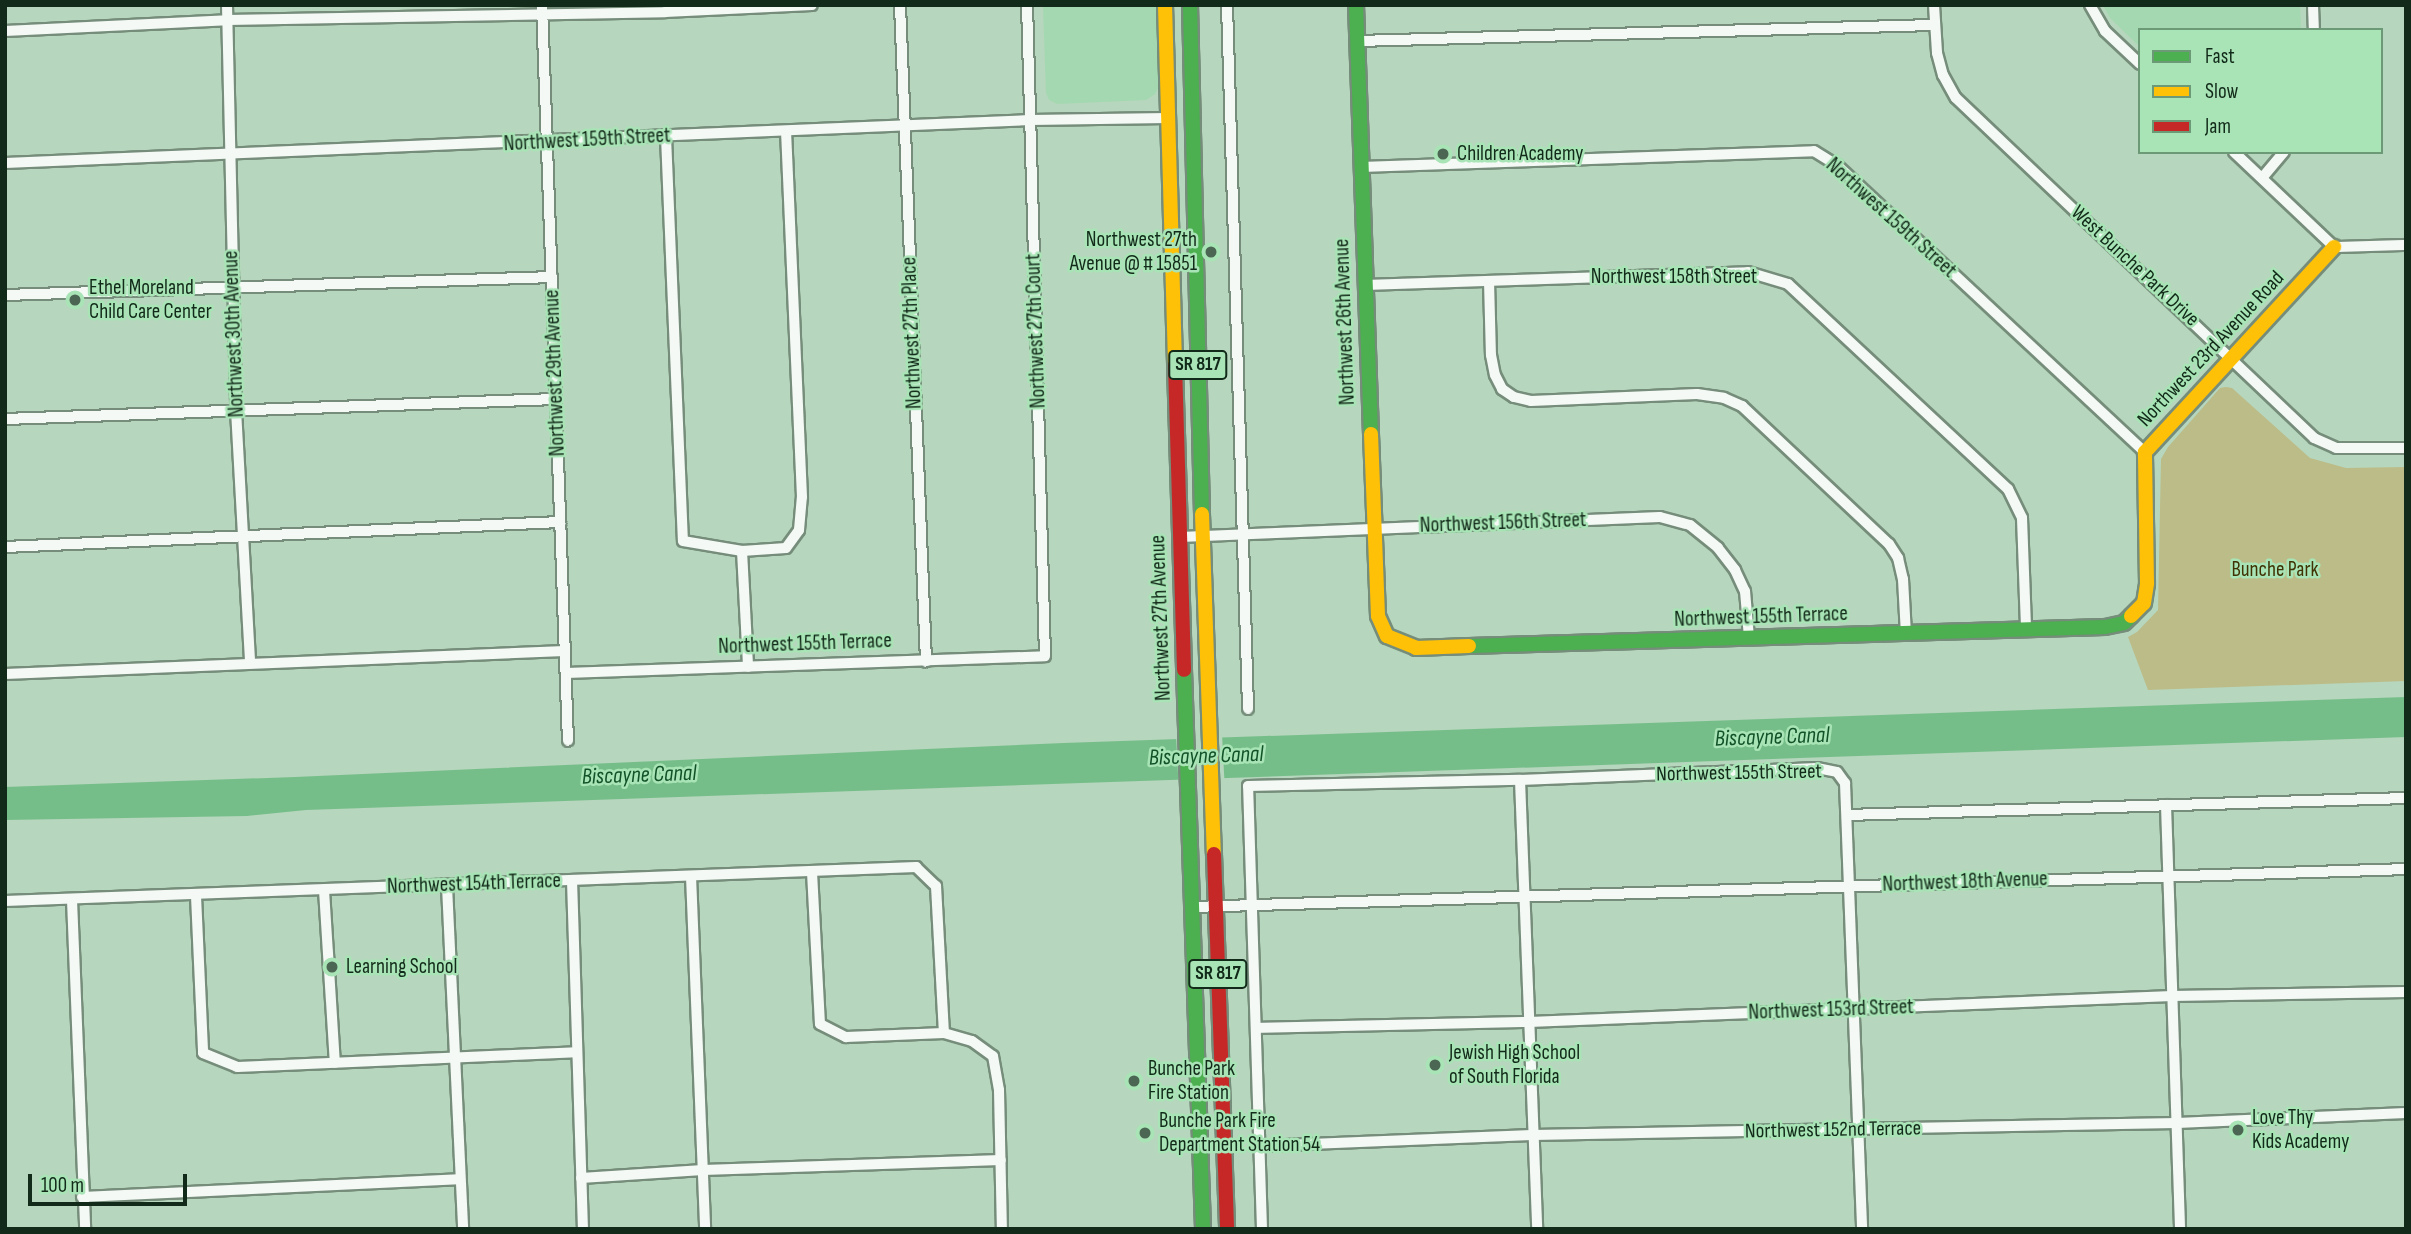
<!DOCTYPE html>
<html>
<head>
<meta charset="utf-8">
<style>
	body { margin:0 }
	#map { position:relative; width:2411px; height:1234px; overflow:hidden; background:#b6d6bd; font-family:"Sofia Sans Condensed",sans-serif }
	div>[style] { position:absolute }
	.built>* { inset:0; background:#a4d8b0 }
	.green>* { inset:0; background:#bcbc88 }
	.water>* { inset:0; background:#76be89 }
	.pier>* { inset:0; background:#b6d6bd; transform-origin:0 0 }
	.roads { filter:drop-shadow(2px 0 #758d7a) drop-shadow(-2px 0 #758d7a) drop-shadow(0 2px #758d7a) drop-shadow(0 -2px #758d7a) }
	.street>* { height:10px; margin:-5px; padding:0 5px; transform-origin:5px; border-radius:5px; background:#f4f9f5 }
	.fast>* { height:14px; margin:-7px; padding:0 7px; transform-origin:7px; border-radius:7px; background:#4caf50 }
	.slow>* { height:14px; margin:-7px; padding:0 7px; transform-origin:7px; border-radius:7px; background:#ffc107 }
	.jam>* { height:14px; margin:-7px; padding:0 7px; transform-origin:7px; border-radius:7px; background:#c62828 }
	.dots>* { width:19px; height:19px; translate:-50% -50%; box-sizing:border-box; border:4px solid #a8e4b5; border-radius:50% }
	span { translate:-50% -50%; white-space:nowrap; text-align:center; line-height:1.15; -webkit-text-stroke:5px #a8e4b5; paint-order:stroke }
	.shield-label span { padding:2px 5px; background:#a8e4b5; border:2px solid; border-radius:5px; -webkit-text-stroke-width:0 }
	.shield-label { font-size:19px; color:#122a19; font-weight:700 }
	.street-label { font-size:21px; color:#122a19 }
	.poi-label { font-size:21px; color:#122a19 }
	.left { translate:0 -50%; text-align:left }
	.right { translate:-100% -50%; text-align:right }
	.park-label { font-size:21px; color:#403204 }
	.water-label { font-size:23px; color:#125228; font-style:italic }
	.frame { position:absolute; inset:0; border:7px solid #122a19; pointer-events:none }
	.legend { position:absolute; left:2138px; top:28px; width:245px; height:126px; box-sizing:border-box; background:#a8e4b5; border:2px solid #6c9a77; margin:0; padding:9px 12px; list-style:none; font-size:21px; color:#122a19 }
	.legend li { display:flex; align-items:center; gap:14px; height:35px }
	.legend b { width:35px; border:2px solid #6c9a77 }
	.scale { position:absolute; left:28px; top:1174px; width:159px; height:32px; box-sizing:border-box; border:4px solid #122a19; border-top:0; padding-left:9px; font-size:21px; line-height:24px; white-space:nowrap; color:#122a19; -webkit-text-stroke:5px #a8e4b5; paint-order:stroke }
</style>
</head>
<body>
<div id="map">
	<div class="built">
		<div style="clip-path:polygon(1043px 5px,1157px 5px,1159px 86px,1155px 94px,1146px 100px,1057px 104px,1049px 100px,1046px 93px)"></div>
		<div style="clip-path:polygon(2103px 5px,2300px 5px,2301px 30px,2140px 30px,2140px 47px,2110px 18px)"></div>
	</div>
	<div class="green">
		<div style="clip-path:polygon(2226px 387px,2232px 388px,2310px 458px,2346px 468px,2406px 467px,2406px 681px,2148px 690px,2128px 637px,2137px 632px,2158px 610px,2161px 459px,2168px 447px,2220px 388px)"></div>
	</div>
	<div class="water">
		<div style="clip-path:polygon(2406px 697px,2406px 737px,306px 810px,247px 816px,5px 820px,5px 787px,295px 777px,1064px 743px)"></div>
	</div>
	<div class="pier">
		<div style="left:1222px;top:734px;width:45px;height:46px;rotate:87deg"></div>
	</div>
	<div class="roads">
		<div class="street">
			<div style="left:227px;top:5px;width:405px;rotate:88.7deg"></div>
			<div style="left:236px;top:410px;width:252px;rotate:86.8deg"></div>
			<div style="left:542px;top:5px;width:736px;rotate:87.98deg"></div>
			<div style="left:900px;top:5px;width:657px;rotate:87.73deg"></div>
			<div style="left:1227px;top:5px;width:704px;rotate:88.29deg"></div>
			<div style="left:1934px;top:5px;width:48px;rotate:86.4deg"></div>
			<div style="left:1937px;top:53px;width:23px;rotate:75deg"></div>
			<div style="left:1943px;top:75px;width:26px;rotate:61deg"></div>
			<div style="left:1956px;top:98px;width:494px;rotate:43.5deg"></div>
			<div style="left:2314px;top:438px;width:24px;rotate:24deg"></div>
			<div style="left:2336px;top:448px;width:70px"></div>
			<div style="left:2090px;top:5px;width:30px;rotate:60deg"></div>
			<div style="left:2105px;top:31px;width:48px;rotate:43.3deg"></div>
			<div style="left:2313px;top:5px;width:25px;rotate:88deg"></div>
			<div style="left:5px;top:31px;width:222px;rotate:-2.8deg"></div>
			<div style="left:227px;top:20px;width:438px;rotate:-1deg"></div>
			<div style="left:665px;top:12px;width:147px;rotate:-2.7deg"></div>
			<div style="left:1357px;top:41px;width:578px;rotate:-1.59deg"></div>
			<div style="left:666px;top:137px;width:404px;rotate:87.6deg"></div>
			<div style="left:683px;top:541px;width:60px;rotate:9.6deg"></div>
			<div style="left:742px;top:551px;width:44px;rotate:-3.9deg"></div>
			<div style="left:786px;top:548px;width:22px;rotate:-54deg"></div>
			<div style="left:799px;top:530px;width:33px;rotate:-85deg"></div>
			<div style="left:802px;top:497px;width:366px;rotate:-92.5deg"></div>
			<div style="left:2234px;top:152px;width:138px;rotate:43.5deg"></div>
			<div style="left:2334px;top:247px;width:72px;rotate:-1.6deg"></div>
			<div style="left:5px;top:163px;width:1026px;rotate:-2.4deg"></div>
			<div style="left:1030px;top:120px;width:138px;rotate:-0.8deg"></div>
			<div style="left:1361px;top:167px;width:453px;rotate:-2deg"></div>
			<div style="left:1814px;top:151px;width:28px;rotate:32deg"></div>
			<div style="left:1838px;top:166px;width:420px;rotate:43deg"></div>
			<div style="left:2262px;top:178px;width:34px;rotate:-50deg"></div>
			<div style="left:1489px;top:281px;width:74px;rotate:88.5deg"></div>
			<div style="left:1491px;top:355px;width:20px;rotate:79deg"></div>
			<div style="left:1495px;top:375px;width:16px;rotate:63deg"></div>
			<div style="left:1502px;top:389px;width:14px;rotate:34deg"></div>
			<div style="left:1514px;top:397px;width:17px;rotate:13deg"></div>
			<div style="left:1531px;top:401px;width:166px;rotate:-2.4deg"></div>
			<div style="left:1697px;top:394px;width:27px;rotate:8deg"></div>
			<div style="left:1724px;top:398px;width:20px;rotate:24deg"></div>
			<div style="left:1742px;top:406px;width:202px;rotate:43.2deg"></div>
			<div style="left:1889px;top:544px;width:17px;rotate:57deg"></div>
			<div style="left:1898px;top:558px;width:22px;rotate:77deg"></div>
			<div style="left:1903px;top:579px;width:55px;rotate:86.9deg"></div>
			<div style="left:1365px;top:285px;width:383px;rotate:-1.9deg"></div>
			<div style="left:1748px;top:272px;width:42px;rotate:16.7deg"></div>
			<div style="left:1788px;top:284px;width:301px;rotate:43deg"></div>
			<div style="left:2008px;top:489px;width:32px;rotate:64deg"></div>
			<div style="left:2022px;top:518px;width:111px;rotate:87.9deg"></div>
			<div style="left:5px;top:295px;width:547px;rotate:-1.88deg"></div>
			<div style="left:5px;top:419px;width:551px;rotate:-2.08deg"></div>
			<div style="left:1180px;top:537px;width:480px;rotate:-2.4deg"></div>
			<div style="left:1660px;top:517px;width:31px;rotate:15deg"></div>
			<div style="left:1690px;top:525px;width:36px;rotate:39deg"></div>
			<div style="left:1718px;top:548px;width:28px;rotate:52deg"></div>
			<div style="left:1735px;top:570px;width:23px;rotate:65deg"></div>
			<div style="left:1745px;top:591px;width:47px;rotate:85.1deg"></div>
			<div style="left:5px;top:547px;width:556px;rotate:-2.58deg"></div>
			<div style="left:742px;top:551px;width:116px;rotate:87deg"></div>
			<div style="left:566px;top:673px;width:479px;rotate:-2deg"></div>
			<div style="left:1045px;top:656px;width:651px;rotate:-91.58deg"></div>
			<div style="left:5px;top:674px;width:560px;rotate:-2.35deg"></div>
			<div style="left:1520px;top:780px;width:449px;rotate:87.8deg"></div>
			<div style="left:2166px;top:805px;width:424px;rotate:88.1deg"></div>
			<div style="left:1847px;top:815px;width:559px;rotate:-1.74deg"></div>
			<div style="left:812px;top:872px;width:152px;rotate:87deg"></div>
			<div style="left:820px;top:1024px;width:29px;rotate:27deg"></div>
			<div style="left:846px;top:1037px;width:98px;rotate:-2.3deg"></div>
			<div style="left:944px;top:1033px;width:29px;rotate:16deg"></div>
			<div style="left:972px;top:1041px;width:26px;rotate:36deg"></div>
			<div style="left:993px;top:1056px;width:35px;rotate:80deg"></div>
			<div style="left:999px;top:1090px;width:139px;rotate:88.8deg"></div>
			<div style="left:691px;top:876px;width:353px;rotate:87.7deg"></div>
			<div style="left:572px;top:880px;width:349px;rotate:88.2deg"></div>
			<div style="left:447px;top:886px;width:343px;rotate:87.3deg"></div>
			<div style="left:324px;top:890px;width:173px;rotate:86.4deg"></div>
			<div style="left:196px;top:896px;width:157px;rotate:87.4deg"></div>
			<div style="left:203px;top:1053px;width:37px;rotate:22deg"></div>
			<div style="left:237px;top:1067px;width:340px;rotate:-2.5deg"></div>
			<div style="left:72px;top:900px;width:329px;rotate:87.7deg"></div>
			<div style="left:5px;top:901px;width:912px;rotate:-2.14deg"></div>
			<div style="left:916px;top:867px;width:28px;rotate:44deg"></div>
			<div style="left:936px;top:886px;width:147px;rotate:86.9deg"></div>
			<div style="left:1192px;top:907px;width:1215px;rotate:-1.79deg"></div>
			<div style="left:1257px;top:1028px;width:272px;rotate:-1.3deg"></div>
			<div style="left:1529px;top:1022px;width:644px;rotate:-2.32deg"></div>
			<div style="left:2172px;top:996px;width:234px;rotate:-1deg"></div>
			<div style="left:1260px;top:1146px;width:273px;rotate:-2.3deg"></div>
			<div style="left:1533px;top:1135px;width:644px;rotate:-1.07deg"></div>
			<div style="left:2177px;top:1123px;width:229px;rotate:-2.5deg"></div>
			<div style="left:581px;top:1178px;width:122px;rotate:-3.8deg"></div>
			<div style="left:703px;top:1170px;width:298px;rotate:-1.9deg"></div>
			<div style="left:82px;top:1197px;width:377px;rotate:-2.7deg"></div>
			<div style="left:1262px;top:1229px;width:443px;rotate:-91.8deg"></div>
			<div style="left:1248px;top:786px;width:272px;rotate:-1.3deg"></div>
			<div style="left:1520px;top:780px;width:297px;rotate:-2.3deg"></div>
			<div style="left:1817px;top:768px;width:20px;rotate:11deg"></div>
			<div style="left:1837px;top:772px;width:14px;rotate:54deg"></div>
			<div style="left:1845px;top:783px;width:446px;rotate:87.8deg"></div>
		</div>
		<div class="fast">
			<div style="left:1190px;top:5px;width:509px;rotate:88.65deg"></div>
			<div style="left:1356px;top:5px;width:429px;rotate:88deg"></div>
			<div style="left:1469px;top:646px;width:636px;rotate:-1.71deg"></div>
			<div style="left:2105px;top:627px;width:19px;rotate:-12deg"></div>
			<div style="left:2124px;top:623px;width:10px;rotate:-45deg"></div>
			<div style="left:1184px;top:670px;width:559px;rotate:88.05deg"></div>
		</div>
		<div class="slow">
			<div style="left:1165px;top:5px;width:360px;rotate:88.4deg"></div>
			<div style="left:1371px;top:434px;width:182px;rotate:87.8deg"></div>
			<div style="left:1378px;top:616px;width:22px;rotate:66deg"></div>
			<div style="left:1387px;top:636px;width:31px;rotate:22deg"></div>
			<div style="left:1416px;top:648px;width:53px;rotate:-2.2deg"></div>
			<div style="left:1202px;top:514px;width:340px;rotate:88deg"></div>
			<div style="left:2131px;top:616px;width:18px;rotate:-45deg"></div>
			<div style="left:2144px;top:603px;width:20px;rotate:-81deg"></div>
			<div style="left:2147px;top:583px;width:131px;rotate:-90.9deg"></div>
			<div style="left:2145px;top:452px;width:279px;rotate:-47.3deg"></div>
		</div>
		<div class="jam">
			<div style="left:1175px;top:365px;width:305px;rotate:88.3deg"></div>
			<div style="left:1214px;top:854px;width:375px;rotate:88deg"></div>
		</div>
	</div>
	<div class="dots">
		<div style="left:1443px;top:154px;background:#4b6652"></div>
		<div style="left:1211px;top:252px;background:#4b6652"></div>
		<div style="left:75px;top:300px;background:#4b6652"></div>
		<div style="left:332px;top:967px;background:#4b6652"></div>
		<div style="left:1435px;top:1065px;background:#4b6652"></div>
		<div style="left:1134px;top:1081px;background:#4b6652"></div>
		<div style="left:2238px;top:1130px;background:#4b6652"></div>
		<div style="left:1145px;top:1133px;background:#4b6652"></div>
	</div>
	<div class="shield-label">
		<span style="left:1198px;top:365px">SR 817</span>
		<span style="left:1218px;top:974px">SR 817</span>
	</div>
	<div class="street-label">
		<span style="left:587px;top:140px;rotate:-3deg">Northwest 159th Street</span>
		<span style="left:1891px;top:218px;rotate:42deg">Northwest 159th Street</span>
		<span style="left:2135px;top:266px;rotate:43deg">West Bunche Park Drive</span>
		<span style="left:1674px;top:277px">Northwest 158th Street</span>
		<span style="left:1345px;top:322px;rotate:-92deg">Northwest 26th Avenue</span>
		<span style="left:1036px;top:331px;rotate:-92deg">Northwest 27th Court</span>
		<span style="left:912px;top:333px;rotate:-92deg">Northwest 27th Place</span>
		<span style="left:234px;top:334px;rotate:-92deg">Northwest 30th Avenue</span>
		<span style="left:2211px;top:349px;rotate:-47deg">Northwest 23rd Avenue Road</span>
		<span style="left:555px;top:373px;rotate:-92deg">Northwest 29th Avenue</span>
		<span style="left:1503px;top:523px;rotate:-2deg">Northwest 156th Street</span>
		<span style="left:1761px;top:617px;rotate:-2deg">Northwest 155th Terrace</span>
		<span style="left:1161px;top:618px;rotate:-92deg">Northwest 27th Avenue</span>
		<span style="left:805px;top:644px;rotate:-2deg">Northwest 155th Terrace</span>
		<span style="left:1739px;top:773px;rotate:-1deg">Northwest 155th Street</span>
		<span style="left:1965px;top:882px;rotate:-2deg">Northwest 18th Avenue</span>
		<span style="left:474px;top:884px;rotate:-2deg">Northwest 154th Terrace</span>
		<span style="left:1831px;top:1010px;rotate:-2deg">Northwest 153rd Street</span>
		<span style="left:1833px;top:1130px;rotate:-1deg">Northwest 152nd Terrace</span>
	</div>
	<div class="poi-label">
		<span class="left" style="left:1457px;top:154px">Children Academy</span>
		<span class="right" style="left:1197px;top:252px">Northwest 27th<br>Avenue @ # 15851</span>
		<span class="left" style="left:89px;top:300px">Ethel Moreland<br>Child Care Center</span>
		<span class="left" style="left:346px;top:967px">Learning School</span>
		<span class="left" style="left:1449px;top:1065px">Jewish High School<br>of South Florida</span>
		<span class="left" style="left:1148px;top:1081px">Bunche Park<br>Fire Station</span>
		<span class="left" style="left:2252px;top:1130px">Love Thy<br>Kids Academy</span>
		<span class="left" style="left:1159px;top:1133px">Bunche Park Fire<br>Department Station 54</span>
	</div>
	<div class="park-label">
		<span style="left:2275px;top:570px">Bunche Park</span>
	</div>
	<div class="water-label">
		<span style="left:1772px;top:737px;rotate:-2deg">Biscayne Canal</span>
		<span style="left:1206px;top:756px;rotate:-2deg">Biscayne Canal</span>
		<span style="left:639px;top:775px;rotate:-2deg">Biscayne Canal</span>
	</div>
	<div class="frame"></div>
	<ul class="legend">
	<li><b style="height:9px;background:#4caf50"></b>Fast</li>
	<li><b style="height:9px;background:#ffc107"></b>Slow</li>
	<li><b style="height:9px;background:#c62828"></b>Jam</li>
	</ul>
	<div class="scale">100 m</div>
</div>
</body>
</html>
